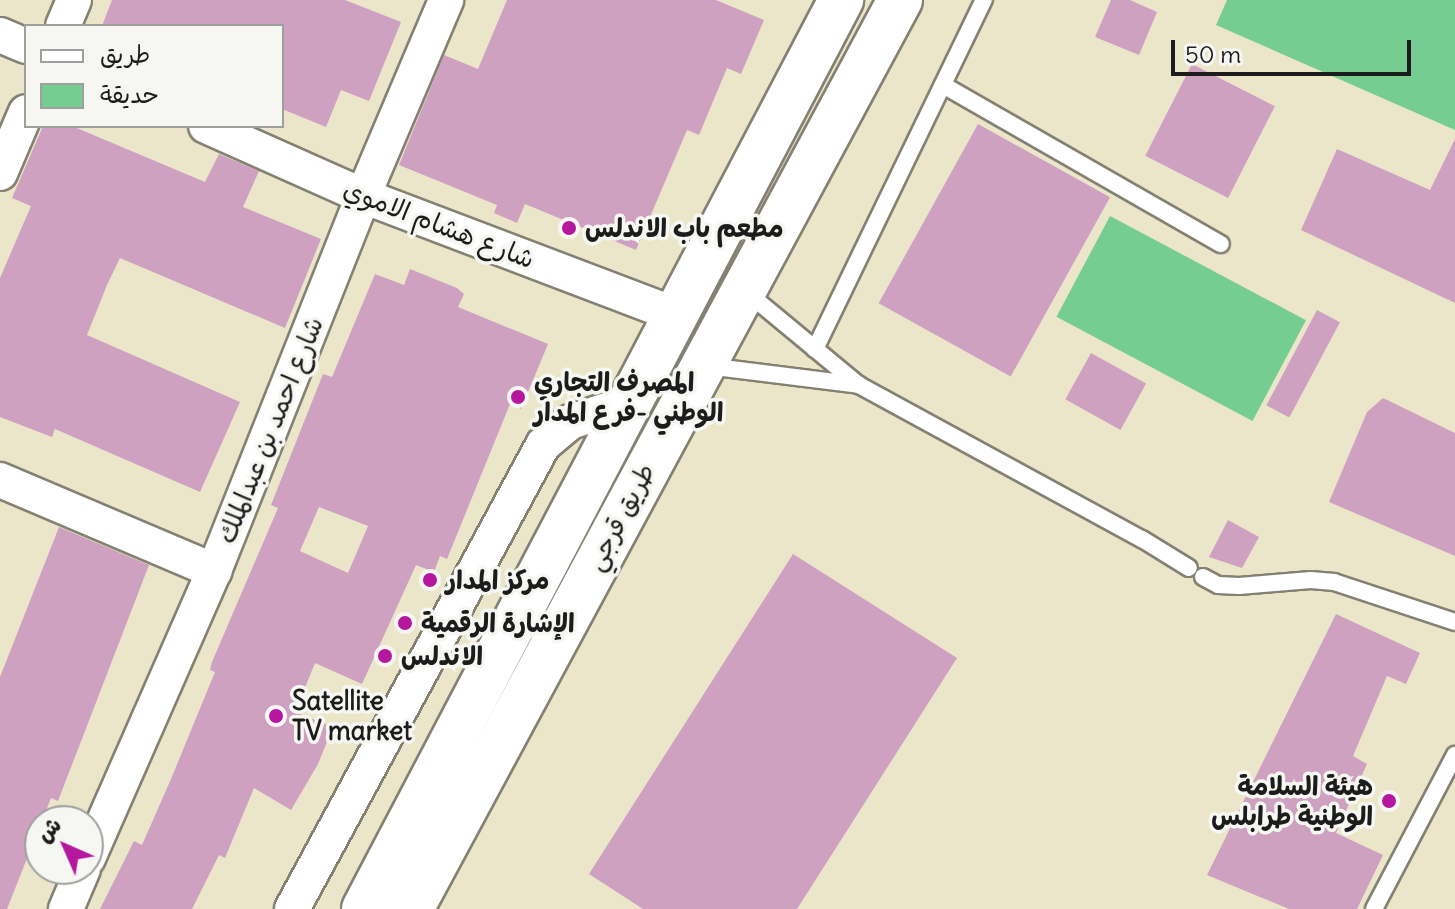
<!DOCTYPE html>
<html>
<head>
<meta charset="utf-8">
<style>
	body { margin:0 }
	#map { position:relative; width:1455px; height:909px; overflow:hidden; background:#ebe6ca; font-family:Delius,"Playpen Sans Arabic",sans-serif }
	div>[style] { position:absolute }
	.green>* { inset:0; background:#76cd92; transform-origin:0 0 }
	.building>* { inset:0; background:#cea1c1; transform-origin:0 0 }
	.roads { filter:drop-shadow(2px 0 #848173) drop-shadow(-2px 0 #848173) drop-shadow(0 2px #848173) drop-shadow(0 -2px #848173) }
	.lane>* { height:16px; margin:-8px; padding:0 8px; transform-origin:8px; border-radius:8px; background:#fff }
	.street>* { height:34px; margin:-17px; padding:0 17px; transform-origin:17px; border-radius:17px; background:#fff }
	.highway>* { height:44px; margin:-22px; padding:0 22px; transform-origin:22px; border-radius:22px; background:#fff }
	.dots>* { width:22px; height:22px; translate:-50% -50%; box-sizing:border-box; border:4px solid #f6f6f2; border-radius:50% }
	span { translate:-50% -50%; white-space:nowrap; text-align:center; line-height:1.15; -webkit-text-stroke:7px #f6f6f2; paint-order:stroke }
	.street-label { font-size:26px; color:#1c1c1c }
	.poi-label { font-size:26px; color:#1c1c1c; font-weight:700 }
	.left { translate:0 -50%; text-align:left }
	.right { translate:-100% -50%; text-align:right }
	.legend { position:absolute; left:24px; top:24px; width:260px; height:104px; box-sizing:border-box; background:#f6f6f2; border:2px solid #9f9f9c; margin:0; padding:10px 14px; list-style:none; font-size:24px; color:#1c1c1c }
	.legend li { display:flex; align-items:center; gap:16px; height:40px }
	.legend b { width:40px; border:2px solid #9f9f9c }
	.north { position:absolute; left:24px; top:805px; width:80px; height:80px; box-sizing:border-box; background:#f6f6f2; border:2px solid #9f9f9c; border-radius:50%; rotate:315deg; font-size:22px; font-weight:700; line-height:32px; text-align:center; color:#1c1c1c }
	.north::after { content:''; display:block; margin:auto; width:28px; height:36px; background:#b5179e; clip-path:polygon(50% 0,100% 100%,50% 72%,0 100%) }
	.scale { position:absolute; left:1171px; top:40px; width:240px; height:36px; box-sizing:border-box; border:4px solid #1c1c1c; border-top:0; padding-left:10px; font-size:24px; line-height:28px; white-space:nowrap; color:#1c1c1c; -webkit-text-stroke:6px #f6f6f2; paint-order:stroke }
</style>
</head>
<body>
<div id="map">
	<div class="green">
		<div style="clip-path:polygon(1227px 0,1455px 0,1455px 130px,1216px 25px)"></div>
		<div style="left:1110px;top:216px;width:222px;height:114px;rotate:28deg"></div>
	</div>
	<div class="building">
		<div style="clip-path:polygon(112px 0,345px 0,401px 22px,369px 101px,341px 90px,326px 127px,282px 109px,282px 26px,102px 26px)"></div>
		<div style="clip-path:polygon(507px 0,716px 0,764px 20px,741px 74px,727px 68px,699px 135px,687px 130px,636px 250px,525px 204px,517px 223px,494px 213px,497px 205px,399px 165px,444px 55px,478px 69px)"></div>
		<div style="clip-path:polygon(1111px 0,1130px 0,1157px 12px,1139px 55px,1095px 37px)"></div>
		<div style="left:1192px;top:64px;width:93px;height:103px;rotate:27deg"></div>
		<div style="left:978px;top:124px;width:151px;height:205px;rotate:29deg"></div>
		<div style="clip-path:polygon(43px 126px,72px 126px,205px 182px,219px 154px,259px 171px,243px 207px,321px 239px,285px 328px,120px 258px,107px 285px,87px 335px,240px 402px,200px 492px,55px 429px,52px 437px,0 417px,0 278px,31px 206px,12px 198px)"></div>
		<div style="clip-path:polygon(1455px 139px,1455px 303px,1301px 230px,1337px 149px,1430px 190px)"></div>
		<div style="clip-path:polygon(evenodd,410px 269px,457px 288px,464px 294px,458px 307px,548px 344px,521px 409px,510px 404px,447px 559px,440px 556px,434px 572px,416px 565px,362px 684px,315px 663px,295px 712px,333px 727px,318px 764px,291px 810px,254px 788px,225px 858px,219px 855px,192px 909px,100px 909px,134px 841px,142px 845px,171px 779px,215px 672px,210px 670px,212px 662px,278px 508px,271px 505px,323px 374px,332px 377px,375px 274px,404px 285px,410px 269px,319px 507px,368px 526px,348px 573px,300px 551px,319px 507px)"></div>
		<div style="left:1317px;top:310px;width:26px;height:108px;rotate:28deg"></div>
		<div style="left:1091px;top:353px;width:63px;height:53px;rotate:29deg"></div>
		<div style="clip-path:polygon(1383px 398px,1455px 433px,1455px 556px,1329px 502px,1367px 412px)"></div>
		<div style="clip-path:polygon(1228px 520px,1259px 537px,1242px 568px,1209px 557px)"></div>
		<div style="clip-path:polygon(59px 527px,149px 565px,58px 801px,51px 798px,7px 909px,0 909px,0 677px)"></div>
		<div style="clip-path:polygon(793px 554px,957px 658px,797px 909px,643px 909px,589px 874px)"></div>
		<div style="clip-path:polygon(1336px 614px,1420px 653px,1406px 684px,1387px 676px,1353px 756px,1367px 764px,1336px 833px,1383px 855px,1357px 909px,1289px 909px,1207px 875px)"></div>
	</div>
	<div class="roads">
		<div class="lane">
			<div style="left:943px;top:85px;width:320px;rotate:29.8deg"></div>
			<div style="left:744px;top:290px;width:149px;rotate:39.6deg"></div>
			<div style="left:859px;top:385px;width:322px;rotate:28.6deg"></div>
			<div style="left:1142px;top:539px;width:55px;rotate:31.7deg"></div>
			<div style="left:815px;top:349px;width:388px;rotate:-64.2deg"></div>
			<div style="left:707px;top:366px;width:153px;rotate:7.1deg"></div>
			<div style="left:1203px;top:577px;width:17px;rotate:28deg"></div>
			<div style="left:1218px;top:585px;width:21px;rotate:3deg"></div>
			<div style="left:1239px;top:586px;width:72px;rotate:-4.8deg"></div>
			<div style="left:1311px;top:580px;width:23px;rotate:5deg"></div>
			<div style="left:1334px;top:582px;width:127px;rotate:18.3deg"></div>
			<div style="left:1374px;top:909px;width:174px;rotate:-62.3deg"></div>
		</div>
		<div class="street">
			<div style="left:63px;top:26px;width:28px;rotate:-67deg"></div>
			<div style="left:0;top:35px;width:28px;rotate:23deg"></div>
			<div style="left:206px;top:126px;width:172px;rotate:24deg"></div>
			<div style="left:363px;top:196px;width:335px;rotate:20.8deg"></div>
			<div style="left:0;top:173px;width:66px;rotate:-66.9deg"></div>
			<div style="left:0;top:480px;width:233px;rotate:23deg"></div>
			<div style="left:88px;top:858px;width:313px;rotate:-66.3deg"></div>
			<div style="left:214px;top:571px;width:404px;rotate:-68.3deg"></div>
			<div style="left:363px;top:196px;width:213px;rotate:-67deg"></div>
			<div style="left:66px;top:909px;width:43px;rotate:-67deg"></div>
			<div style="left:292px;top:909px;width:528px;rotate:-61.59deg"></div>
			<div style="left:543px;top:445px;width:35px;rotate:-40deg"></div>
			<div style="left:570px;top:422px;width:65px;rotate:-17.9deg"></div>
		</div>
		<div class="highway">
			<div style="left:364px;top:909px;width:1027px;rotate:-62.31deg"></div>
			<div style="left:411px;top:909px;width:1032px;rotate:-61.72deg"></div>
		</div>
	</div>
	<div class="dots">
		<div style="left:569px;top:228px;background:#b5179e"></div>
		<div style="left:518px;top:397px;background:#b5179e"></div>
		<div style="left:430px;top:580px;background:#b5179e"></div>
		<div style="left:405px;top:623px;background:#b5179e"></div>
		<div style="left:385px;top:656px;background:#b5179e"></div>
		<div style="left:276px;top:716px;background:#b5179e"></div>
		<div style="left:1389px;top:801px;background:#b5179e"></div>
	</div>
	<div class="street-label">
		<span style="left:439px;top:224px;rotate:21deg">شارع هشام الاموي</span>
		<span style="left:270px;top:430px;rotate:-68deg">شارع احمد بن عبدالملك</span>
		<span style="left:620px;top:517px;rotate:-62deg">طريق قرجي</span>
	</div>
	<div class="poi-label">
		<span class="left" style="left:585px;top:228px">مطعم باب الاندلس</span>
		<span class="left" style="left:534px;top:397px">المصرف التجاري<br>الوطني -فرع المدار</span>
		<span class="left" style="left:446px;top:580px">مركز المدار</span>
		<span class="left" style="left:421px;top:623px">الإشارة الرقمية</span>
		<span class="left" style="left:401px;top:656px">الاندلس</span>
		<span class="left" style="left:292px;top:716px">Satellite<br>TV market</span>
		<span class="right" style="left:1373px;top:801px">هيئة السلامة<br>الوطنية طرابلس</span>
	</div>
	<ul class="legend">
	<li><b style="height:10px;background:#fff"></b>طريق</li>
	<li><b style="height:22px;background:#76cd92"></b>حديقة</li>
	</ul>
	<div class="north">ش</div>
	<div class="scale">50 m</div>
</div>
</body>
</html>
